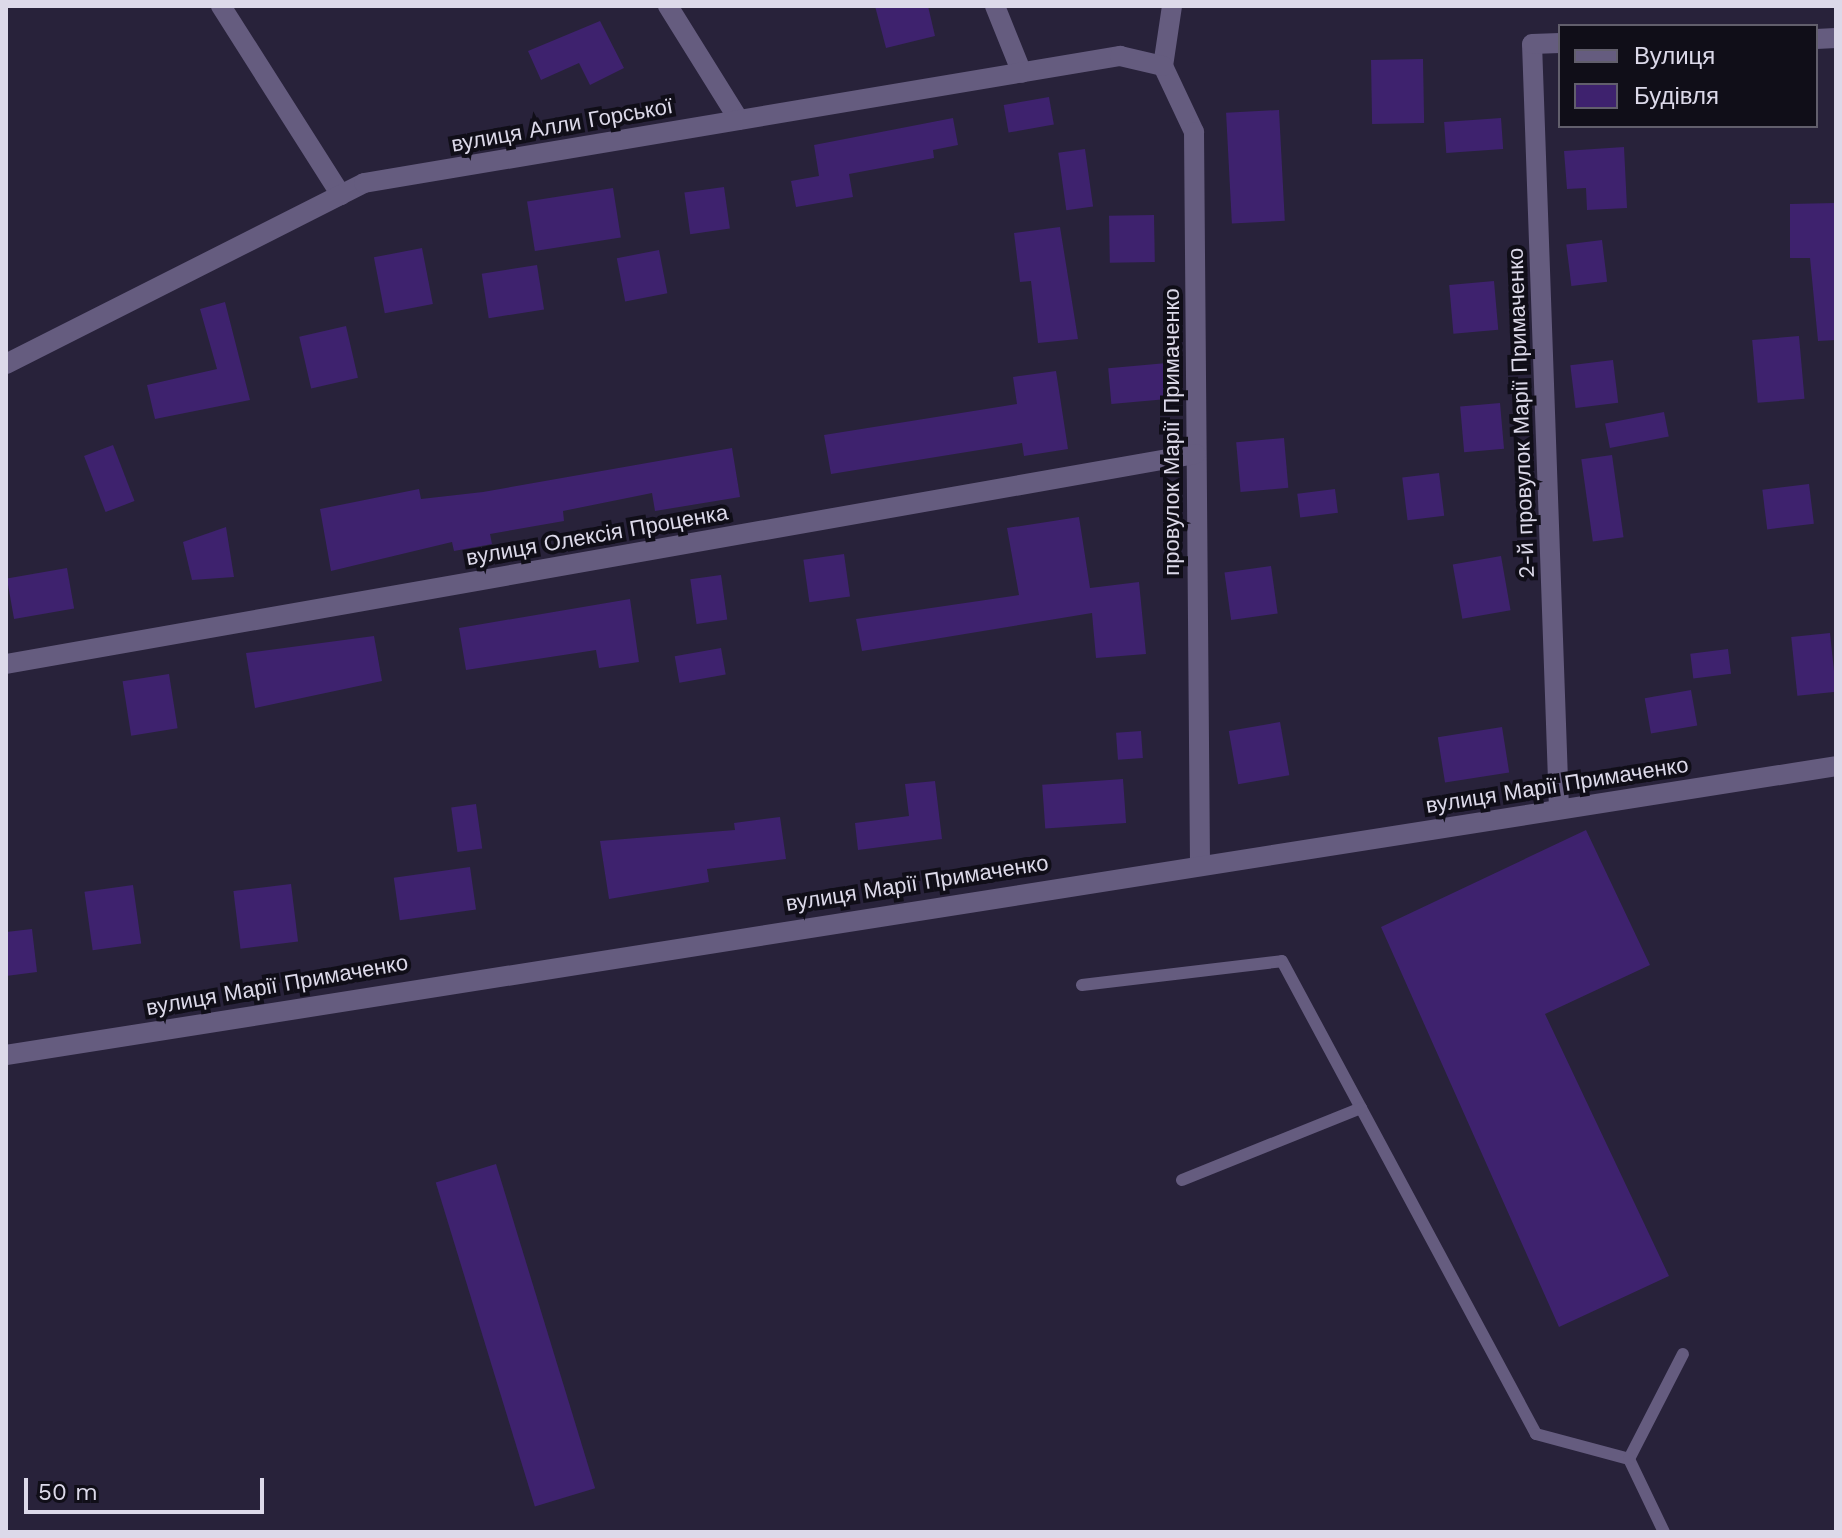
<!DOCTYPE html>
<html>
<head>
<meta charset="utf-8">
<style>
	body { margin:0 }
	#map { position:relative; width:1842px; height:1538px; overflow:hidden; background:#28223a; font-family:"Work Sans",sans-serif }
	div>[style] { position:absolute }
	.building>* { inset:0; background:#3e226e; transform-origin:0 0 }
	.lane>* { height:12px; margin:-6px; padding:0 6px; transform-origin:6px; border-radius:6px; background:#655c7f }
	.street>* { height:20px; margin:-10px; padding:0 10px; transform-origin:10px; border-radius:10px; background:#655c7f }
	span { translate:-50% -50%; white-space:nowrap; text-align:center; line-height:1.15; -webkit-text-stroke:8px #100e18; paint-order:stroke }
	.street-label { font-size:22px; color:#dcd9e9 }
	.frame { position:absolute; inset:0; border:8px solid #dcd9e9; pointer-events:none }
	.legend { position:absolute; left:1558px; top:24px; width:260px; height:104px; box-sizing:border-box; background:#100e18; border:2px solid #625f6c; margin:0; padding:10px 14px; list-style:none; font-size:24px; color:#dcd9e9 }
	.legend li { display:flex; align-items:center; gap:16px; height:40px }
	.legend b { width:40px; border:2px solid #625f6c }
	.scale { position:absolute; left:24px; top:1478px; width:240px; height:36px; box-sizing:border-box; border:4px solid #dcd9e9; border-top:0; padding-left:10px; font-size:24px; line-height:28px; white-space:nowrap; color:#dcd9e9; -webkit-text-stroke:6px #100e18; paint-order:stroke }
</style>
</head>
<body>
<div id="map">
	<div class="building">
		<div style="clip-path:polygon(875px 6px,928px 6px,935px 36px,886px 48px)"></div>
		<div style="clip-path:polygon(600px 21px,624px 68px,590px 85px,579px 63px,541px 80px,528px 51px)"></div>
		<div style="left:1423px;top:59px;width:64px;height:52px;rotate:89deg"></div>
		<div style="left:1049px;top:97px;width:28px;height:46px;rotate:80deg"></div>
		<div style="left:1279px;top:110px;width:111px;height:53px;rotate:87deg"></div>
		<div style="clip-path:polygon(953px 118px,958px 145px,933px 150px,934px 158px,849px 174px,853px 197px,796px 207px,791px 181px,819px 176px,814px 145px)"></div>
		<div style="left:1501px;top:118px;width:31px;height:57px;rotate:86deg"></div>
		<div style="clip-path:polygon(1624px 147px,1627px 208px,1587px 210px,1586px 188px,1567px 189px,1564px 151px)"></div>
		<div style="left:1085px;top:149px;width:58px;height:27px;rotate:82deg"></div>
		<div style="left:724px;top:187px;width:42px;height:40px;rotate:82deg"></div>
		<div style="left:613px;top:188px;width:50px;height:87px;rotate:81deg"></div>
		<div style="clip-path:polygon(1836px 203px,1836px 340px,1818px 341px,1810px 258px,1790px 258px,1790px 204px)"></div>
		<div style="left:1154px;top:215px;width:47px;height:45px;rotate:89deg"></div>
		<div style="clip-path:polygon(1060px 227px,1078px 339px,1038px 343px,1031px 281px,1020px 282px,1014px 233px)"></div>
		<div style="left:1602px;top:240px;width:42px;height:36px;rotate:83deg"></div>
		<div style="left:422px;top:248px;width:57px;height:49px;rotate:79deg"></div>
		<div style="left:659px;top:250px;width:44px;height:43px;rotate:79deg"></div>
		<div style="left:537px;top:265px;width:45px;height:56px;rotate:81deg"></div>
		<div style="left:1494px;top:281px;width:49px;height:45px;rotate:85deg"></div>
		<div style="clip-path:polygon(225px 302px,250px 400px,155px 419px,147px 385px,217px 369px,200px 309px)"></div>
		<div style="left:346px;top:326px;width:53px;height:48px;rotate:77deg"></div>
		<div style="left:1799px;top:336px;width:63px;height:47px;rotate:85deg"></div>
		<div style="left:1613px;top:360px;width:43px;height:43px;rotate:83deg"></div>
		<div style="left:1167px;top:363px;width:36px;height:59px;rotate:85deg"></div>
		<div style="clip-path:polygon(1056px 371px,1068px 449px,1024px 456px,1022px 443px,831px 474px,824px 435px,1017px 404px,1013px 377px)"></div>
		<div style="left:1500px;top:403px;width:46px;height:40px;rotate:85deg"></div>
		<div style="left:1664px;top:412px;width:25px;height:60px;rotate:79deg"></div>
		<div style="left:1284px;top:438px;width:50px;height:48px;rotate:85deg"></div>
		<div style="left:113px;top:445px;width:60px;height:31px;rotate:69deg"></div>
		<div style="clip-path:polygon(732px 448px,740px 497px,655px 511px,652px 493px,563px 511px,564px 521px,490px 534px,492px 544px,454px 551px,452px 542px,331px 571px,320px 509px,419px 489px,421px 499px,483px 492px)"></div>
		<div style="left:1612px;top:455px;width:83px;height:31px;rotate:82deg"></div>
		<div style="left:1439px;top:473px;width:43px;height:37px;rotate:83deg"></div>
		<div style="left:1809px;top:484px;width:40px;height:47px;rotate:83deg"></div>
		<div style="left:1335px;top:489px;width:24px;height:38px;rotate:83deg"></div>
		<div style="clip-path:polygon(1079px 517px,1090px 588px,1139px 582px,1146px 654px,1096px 658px,1092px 613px,862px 651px,856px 619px,1019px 595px,1007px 528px)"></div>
		<div style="clip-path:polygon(226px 527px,234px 577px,192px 580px,183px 542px)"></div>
		<div style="left:844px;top:554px;width:43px;height:41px;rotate:82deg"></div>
		<div style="left:1501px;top:556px;width:55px;height:49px;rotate:80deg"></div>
		<div style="left:1271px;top:566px;width:48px;height:47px;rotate:82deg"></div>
		<div style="left:67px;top:568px;width:41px;height:61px;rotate:80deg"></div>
		<div style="left:721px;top:575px;width:45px;height:31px;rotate:82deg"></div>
		<div style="clip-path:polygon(630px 599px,639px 662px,599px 668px,596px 650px,466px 670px,459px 628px)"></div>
		<div style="left:1830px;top:633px;width:59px;height:39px;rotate:84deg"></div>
		<div style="clip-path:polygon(374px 636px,382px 681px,255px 708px,246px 653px)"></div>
		<div style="left:721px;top:648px;width:27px;height:47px;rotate:80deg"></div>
		<div style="left:1728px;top:649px;width:25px;height:38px;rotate:83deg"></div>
		<div style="left:169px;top:674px;width:55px;height:47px;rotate:81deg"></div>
		<div style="left:1691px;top:690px;width:36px;height:47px;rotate:80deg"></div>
		<div style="left:1280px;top:722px;width:54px;height:52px;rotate:80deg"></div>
		<div style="left:1502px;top:727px;width:46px;height:65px;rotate:81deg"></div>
		<div style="left:1141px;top:731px;width:27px;height:25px;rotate:86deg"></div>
		<div style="left:1123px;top:779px;width:44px;height:81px;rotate:86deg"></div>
		<div style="clip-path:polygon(935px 781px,942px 839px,858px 850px,855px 823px,909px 816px,905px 784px)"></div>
		<div style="left:476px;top:804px;width:45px;height:25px;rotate:82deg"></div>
		<div style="clip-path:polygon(780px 817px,786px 859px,707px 869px,709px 882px,609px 899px,600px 841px,735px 830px,734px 823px)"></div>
		<div style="clip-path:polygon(1586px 830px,1650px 965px,1545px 1014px,1669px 1276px,1559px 1327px,1381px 927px)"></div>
		<div style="left:470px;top:867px;width:43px;height:77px;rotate:82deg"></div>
		<div style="left:291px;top:884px;width:58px;height:58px;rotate:83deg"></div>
		<div style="left:133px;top:885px;width:59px;height:49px;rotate:82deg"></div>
		<div style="clip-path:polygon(32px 929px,37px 972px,6px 976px,6px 932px)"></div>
		<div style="left:496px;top:1164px;width:339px;height:63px;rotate:73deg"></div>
	</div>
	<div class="lane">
		<div style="left:1082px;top:985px;width:201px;rotate:-6.8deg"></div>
		<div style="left:1282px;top:961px;width:537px;rotate:61.76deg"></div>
		<div style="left:1536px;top:1434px;width:96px;rotate:15deg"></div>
		<div style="left:1629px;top:1459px;width:81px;rotate:64.4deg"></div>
		<div style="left:1182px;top:1180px;width:193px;rotate:-21.9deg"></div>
		<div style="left:1629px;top:1459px;width:118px;rotate:-62.8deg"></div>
	</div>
	<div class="street">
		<div style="left:221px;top:6px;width:224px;rotate:57.6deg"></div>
		<div style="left:668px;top:6px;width:134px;rotate:58.1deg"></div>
		<div style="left:995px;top:6px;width:72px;rotate:68.1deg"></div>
		<div style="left:1172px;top:6px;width:61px;rotate:98.5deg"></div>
		<div style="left:1163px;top:66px;width:73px;rotate:64.8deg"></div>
		<div style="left:1194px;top:132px;width:732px;rotate:89.53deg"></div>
		<div style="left:1816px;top:39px;width:20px;rotate:-3deg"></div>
		<div style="left:6px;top:364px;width:401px;rotate:-26.8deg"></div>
		<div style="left:364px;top:183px;width:767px;rotate:-9.54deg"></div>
		<div style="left:1120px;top:56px;width:44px;rotate:13.1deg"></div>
		<div style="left:6px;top:664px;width:1208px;rotate:-10.01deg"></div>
		<div style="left:1559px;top:809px;width:765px;rotate:-92.02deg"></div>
		<div style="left:1532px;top:44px;width:28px;rotate:-2deg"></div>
		<div style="left:6px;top:1055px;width:1853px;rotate:-8.97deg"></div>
	</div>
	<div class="street-label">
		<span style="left:562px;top:125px;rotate:-10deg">вулиця Алли Горської</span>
		<span style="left:1521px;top:413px;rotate:-92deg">2-й провулок Марії Примаченко</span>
		<span style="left:1172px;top:432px;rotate:-90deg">провулок Марії Примаченко</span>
		<span style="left:597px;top:535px;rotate:-10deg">вулиця Олексія Проценка</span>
		<span style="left:1557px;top:785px;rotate:-9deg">вулиця Марії Примаченко</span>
		<span style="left:917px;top:883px;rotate:-9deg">вулиця Марії Примаченко</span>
		<span style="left:277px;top:985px;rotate:-10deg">вулиця Марії Примаченко</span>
	</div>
	<div class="frame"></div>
	<ul class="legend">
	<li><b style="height:10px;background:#655c7f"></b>Вулиця</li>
	<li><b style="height:22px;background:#3e226e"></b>Будівля</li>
	</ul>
	<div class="scale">50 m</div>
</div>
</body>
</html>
